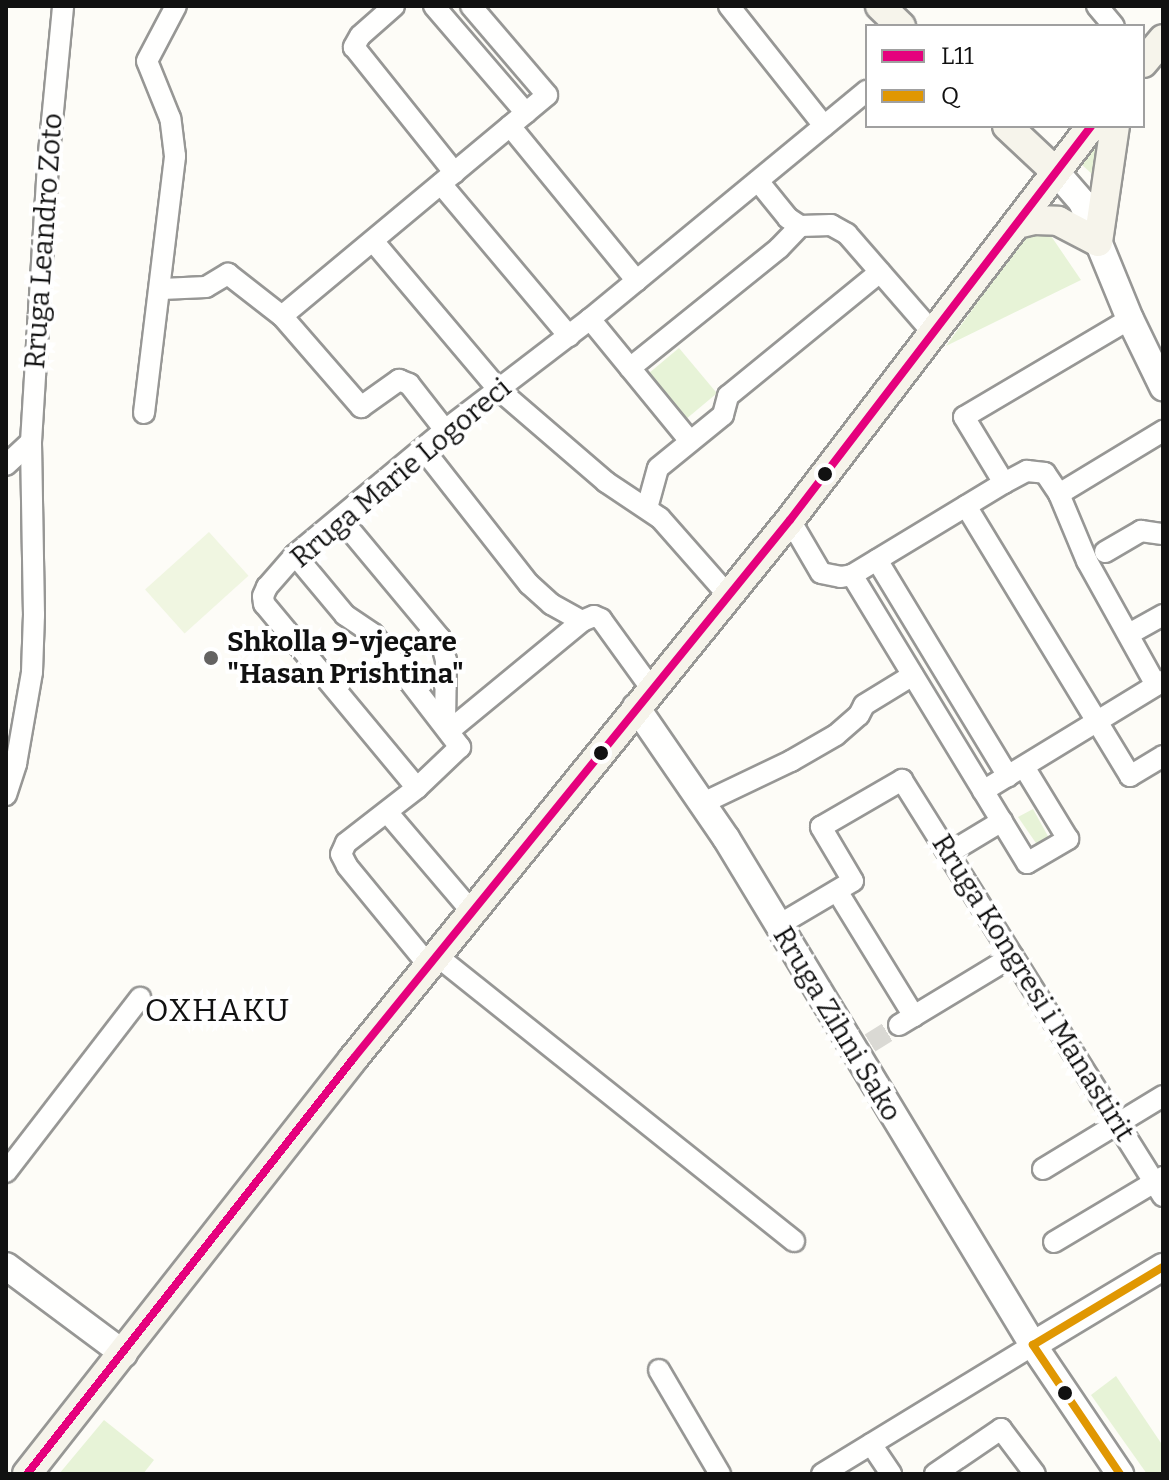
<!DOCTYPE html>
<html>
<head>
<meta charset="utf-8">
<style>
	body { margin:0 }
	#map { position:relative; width:1169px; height:1480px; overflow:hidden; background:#fdfcf7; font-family:Bitter,serif }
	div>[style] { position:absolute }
	.green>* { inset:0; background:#e7f3d7; transform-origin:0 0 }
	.pitch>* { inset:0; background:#f0f6e1; transform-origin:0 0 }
	.minor-tunnel>* { height:20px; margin-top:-10px; transform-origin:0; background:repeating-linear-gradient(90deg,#dad9d4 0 20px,transparent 0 30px) }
	.roads { filter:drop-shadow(2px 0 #979795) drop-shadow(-2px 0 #979795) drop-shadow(0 2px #979795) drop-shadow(0 -2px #979795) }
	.minor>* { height:20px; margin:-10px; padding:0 10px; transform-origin:10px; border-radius:10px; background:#fffffe }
	.tertiary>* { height:26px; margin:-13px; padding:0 13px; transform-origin:13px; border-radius:13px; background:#fffffe }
	.secondary>* { height:28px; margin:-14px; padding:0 14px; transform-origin:14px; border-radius:14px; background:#f6f4eb }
	.bus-1>* { height:8px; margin:-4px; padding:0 4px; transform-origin:4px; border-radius:4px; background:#e5007d }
	.bus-2>* { height:8px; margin:-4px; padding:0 4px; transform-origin:4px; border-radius:4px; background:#e09702 }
	.dots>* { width:22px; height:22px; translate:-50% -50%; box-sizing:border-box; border:4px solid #fff; border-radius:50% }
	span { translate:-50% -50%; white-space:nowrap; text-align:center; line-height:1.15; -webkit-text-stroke:8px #fff; paint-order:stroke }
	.street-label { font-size:28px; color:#111 }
	.poi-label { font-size:28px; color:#111; font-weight:700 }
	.left { translate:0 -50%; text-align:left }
	.quarter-label { font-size:32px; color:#111; letter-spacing:2px }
	.frame { position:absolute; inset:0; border:8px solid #111; pointer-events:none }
	.legend { position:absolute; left:865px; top:24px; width:280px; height:104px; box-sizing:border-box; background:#fff; border:2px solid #a0a0a0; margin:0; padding:10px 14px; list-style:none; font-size:24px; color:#111 }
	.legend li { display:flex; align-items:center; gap:16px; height:40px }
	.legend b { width:40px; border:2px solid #a0a0a0 }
</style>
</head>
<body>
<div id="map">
	<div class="green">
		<div style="clip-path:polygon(1107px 131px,1102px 183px,1081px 164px)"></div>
		<div style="clip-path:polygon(1049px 233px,1081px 280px,946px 346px,1026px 235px)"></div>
		<div style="left:679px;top:348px;width:59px;height:41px;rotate:50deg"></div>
		<div style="clip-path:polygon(1033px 809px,1049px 838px,1038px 846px,1018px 817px)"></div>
		<div style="clip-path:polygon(1116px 1376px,1163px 1446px,1163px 1474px,1147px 1474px,1091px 1395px)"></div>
		<div style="clip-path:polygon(104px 1420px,154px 1460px,143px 1474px,59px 1474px)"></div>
	</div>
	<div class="pitch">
		<div style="left:209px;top:532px;width:59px;height:86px;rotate:48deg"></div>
	</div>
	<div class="minor-tunnel">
		<div style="left:870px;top:1043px;width:34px;rotate:-32deg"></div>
	</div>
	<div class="roads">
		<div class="minor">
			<div style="left:394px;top:6px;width:45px;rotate:138.6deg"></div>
			<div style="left:360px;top:36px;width:13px;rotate:119deg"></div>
			<div style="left:354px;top:47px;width:161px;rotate:51.3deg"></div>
			<div style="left:434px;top:6px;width:141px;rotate:49.3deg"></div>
			<div style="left:729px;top:6px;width:153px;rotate:51.6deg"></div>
			<div style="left:1097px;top:6px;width:26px;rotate:50deg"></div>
			<div style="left:510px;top:126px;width:200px;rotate:50.7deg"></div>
			<div style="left:758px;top:181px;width:48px;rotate:51deg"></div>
			<div style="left:788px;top:218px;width:14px;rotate:34deg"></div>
			<div style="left:800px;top:226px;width:31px;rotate:-2deg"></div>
			<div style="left:831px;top:225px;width:18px;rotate:29deg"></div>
			<div style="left:847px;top:234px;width:131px;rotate:49deg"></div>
			<div style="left:441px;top:184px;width:199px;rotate:49.9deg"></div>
			<div style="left:373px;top:241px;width:194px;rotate:49.8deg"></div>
			<div style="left:498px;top:389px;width:143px;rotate:40.7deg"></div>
			<div style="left:606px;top:482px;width:65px;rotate:33.7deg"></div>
			<div style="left:660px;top:518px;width:101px;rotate:48.6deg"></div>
			<div style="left:162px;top:289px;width:44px;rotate:-2.6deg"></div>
			<div style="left:206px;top:287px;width:26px;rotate:-31deg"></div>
			<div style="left:228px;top:274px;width:68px;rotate:37.9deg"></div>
			<div style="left:282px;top:316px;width:121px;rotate:49deg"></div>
			<div style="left:361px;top:407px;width:47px;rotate:-35.4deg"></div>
			<div style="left:399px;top:380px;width:11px;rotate:22deg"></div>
			<div style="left:409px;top:384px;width:58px;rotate:52deg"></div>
			<div style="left:282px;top:316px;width:345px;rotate:-39.8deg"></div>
			<div style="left:547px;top:95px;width:117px;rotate:-130.5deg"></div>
			<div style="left:590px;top:319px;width:158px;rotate:50.7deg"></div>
			<div style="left:630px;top:368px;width:191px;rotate:-38.8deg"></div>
			<div style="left:779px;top:248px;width:30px;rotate:-46deg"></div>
			<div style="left:144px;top:413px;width:259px;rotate:-83.1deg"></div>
			<div style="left:175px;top:156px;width:38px;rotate:-97deg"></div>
			<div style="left:170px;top:118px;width:61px;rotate:-112deg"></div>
			<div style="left:147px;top:61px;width:62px;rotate:-62.2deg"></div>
			<div style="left:423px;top:449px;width:172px;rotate:51.9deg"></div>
			<div style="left:529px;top:584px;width:30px;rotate:42deg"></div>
			<div style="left:551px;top:604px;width:35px;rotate:29deg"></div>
			<div style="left:6px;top:465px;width:34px;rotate:-43deg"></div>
			<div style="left:31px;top:442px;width:280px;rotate:-86.5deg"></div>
			<div style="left:48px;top:163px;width:158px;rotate:-84.5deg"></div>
			<div style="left:1004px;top:483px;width:77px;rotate:-121.2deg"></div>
			<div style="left:964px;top:417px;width:193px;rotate:-30.6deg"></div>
			<div style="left:1059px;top:494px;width:122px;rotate:-31.2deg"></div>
			<div style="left:966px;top:506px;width:316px;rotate:58.7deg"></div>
			<div style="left:1130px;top:776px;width:39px;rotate:-31deg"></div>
			<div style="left:647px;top:508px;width:41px;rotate:-74.6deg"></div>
			<div style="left:658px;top:468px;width:84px;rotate:-39.2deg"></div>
			<div style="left:723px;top:415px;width:20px;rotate:-75deg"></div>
			<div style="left:728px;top:396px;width:196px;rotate:-39.2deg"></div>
			<div style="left:340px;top:518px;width:156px;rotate:50.2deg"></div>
			<div style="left:440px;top:638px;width:23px;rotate:75deg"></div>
			<div style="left:446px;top:660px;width:64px;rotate:90.9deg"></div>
			<div style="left:790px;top:520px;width:61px;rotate:59.7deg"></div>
			<div style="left:821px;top:573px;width:20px;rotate:11deg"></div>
			<div style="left:841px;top:577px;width:11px;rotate:-10deg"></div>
			<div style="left:852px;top:575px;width:178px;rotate:-31.2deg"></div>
			<div style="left:1004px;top:483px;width:26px;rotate:-28deg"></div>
			<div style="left:1027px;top:471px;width:18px;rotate:6deg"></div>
			<div style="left:1045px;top:473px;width:25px;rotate:56deg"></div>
			<div style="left:1059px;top:494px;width:73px;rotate:67.3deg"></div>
			<div style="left:1087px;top:561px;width:142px;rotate:60.9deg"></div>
			<div style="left:1105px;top:552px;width:42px;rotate:-30.3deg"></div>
			<div style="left:1141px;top:531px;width:22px;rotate:8deg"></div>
			<div style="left:295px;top:555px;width:78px;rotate:50.2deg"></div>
			<div style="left:345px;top:615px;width:34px;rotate:34deg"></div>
			<div style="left:373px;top:634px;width:143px;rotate:52.4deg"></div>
			<div style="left:460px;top:747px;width:59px;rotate:136.4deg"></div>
			<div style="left:417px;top:788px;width:90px;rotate:142.2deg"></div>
			<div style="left:346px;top:843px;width:12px;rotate:114deg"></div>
			<div style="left:341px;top:854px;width:13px;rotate:63deg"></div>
			<div style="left:347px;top:866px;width:129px;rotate:50.6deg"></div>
			<div style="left:877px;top:560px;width:253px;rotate:58.8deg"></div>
			<div style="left:852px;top:575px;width:337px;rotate:58.7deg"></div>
			<div style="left:1027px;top:863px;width:48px;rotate:-30.3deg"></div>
			<div style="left:1068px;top:839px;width:84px;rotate:-121.4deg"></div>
			<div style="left:1129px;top:634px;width:39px;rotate:-29deg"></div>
			<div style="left:450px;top:730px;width:171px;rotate:-39.5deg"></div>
			<div style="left:582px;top:621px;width:13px;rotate:-23deg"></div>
			<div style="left:594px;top:616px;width:8px;rotate:23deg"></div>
			<div style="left:601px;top:619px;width:85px;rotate:54.1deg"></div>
			<div style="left:417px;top:788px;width:239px;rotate:-129.7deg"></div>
			<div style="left:264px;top:604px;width:8px;rotate:-97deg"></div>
			<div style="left:263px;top:596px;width:10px;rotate:-66deg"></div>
			<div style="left:267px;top:587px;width:43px;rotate:-48.8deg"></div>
			<div style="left:295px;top:555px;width:195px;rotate:-39.8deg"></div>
			<div style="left:445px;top:430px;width:183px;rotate:-37.4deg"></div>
			<div style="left:590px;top:319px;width:359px;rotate:-39.5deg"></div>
			<div style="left:983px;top:791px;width:211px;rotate:-31.4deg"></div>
			<div style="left:6px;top:795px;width:33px;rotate:-72deg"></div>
			<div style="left:16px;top:764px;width:93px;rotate:-80.1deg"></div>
			<div style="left:32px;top:672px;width:57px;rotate:-88deg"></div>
			<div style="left:34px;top:615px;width:173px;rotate:-91deg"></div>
			<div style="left:703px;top:803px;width:98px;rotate:-25.5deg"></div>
			<div style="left:791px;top:761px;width:52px;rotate:-30deg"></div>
			<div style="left:836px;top:735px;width:30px;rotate:-41deg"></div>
			<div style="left:859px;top:715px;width:11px;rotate:-63deg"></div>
			<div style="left:864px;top:705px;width:57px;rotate:-31.5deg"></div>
			<div style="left:387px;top:812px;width:131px;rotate:49.6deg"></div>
			<div style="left:949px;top:853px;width:62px;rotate:-31.1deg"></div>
			<div style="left:837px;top:891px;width:147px;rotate:58.4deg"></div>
			<div style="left:777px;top:926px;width:88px;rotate:-30.6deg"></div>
			<div style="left:853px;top:881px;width:63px;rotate:-120.7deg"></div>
			<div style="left:821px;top:827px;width:94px;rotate:-30.1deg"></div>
			<div style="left:902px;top:780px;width:491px;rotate:57.9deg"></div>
			<div style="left:437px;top:956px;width:457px;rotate:38.6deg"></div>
			<div style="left:899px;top:1025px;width:133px;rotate:-31.2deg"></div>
			<div style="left:1043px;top:1169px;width:140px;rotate:-31.3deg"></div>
			<div style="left:6px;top:1172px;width:220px;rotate:-52.4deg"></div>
			<div style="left:1054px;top:1242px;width:127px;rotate:-30.8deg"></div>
			<div style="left:659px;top:1370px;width:121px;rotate:59.6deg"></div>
			<div style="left:871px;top:1444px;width:36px;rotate:56deg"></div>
			<div style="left:822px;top:1474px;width:247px;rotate:-31.4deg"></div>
			<div style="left:935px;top:1474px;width:80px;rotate:-34.3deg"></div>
			<div style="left:1001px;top:1429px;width:56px;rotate:52.9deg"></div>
		</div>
		<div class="tertiary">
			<div style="left:1056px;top:172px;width:40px;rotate:49deg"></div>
			<div style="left:1082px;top:202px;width:126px;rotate:67.7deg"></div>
			<div style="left:1130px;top:319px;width:76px;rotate:64.1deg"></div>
			<div style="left:636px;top:707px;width:159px;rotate:55.5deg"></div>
			<div style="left:726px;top:838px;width:593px;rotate:58.8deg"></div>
			<div style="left:1033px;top:1345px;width:156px;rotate:56deg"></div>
			<div style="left:6px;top:1266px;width:147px;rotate:36.7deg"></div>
			<div style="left:1033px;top:1345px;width:152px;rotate:-31deg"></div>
		</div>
		<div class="secondary">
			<div style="left:880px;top:6px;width:29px;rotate:44deg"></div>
			<div style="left:1143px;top:63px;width:31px;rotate:-50deg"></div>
			<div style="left:1007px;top:126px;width:67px;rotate:43.2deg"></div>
			<div style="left:1017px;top:224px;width:17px;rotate:-13deg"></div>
			<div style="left:1034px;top:220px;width:24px;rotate:2deg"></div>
			<div style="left:1058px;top:221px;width:45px;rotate:27.7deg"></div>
			<div style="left:1098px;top:242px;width:117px;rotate:-81.7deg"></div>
			<div style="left:27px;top:1474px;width:528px;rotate:-51.85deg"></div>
			<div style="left:353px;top:1059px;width:694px;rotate:-50.97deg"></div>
			<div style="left:790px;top:520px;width:496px;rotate:-52.6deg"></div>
		</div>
	</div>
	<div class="bus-1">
		<div style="left:27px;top:1474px;width:528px;rotate:-51.85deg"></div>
		<div style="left:353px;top:1059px;width:694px;rotate:-50.97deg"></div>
		<div style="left:790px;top:520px;width:496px;rotate:-52.6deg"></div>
	</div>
	<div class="bus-2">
		<div style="left:1120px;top:1474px;width:156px;rotate:-124deg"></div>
		<div style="left:1033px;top:1345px;width:152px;rotate:-31deg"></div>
	</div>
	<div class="dots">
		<div style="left:825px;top:474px;background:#111"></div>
		<div style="left:211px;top:658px;background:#646362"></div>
		<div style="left:601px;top:753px;background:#111"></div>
		<div style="left:1065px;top:1393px;background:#111"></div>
	</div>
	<div class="street-label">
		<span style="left:44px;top:241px;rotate:-86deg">Rruga Leandro Zoto</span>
		<span style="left:401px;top:473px;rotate:-40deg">Rruga Marie Logoreci</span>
		<span style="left:1033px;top:988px;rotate:58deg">Rruga Kongresi i Manastirit</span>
		<span style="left:837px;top:1024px;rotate:59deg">Rruga Zihni Sako</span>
	</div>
	<div class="poi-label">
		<span class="left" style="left:227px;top:658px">Shkolla 9-vjeçare<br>"Hasan Prishtina"</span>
	</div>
	<div class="quarter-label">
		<span style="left:218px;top:1010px">OXHAKU</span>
	</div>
	<div class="frame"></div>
	<ul class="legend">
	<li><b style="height:10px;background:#e5007d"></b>L11</li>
	<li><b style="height:10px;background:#e09702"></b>Q</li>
	</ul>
</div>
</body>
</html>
